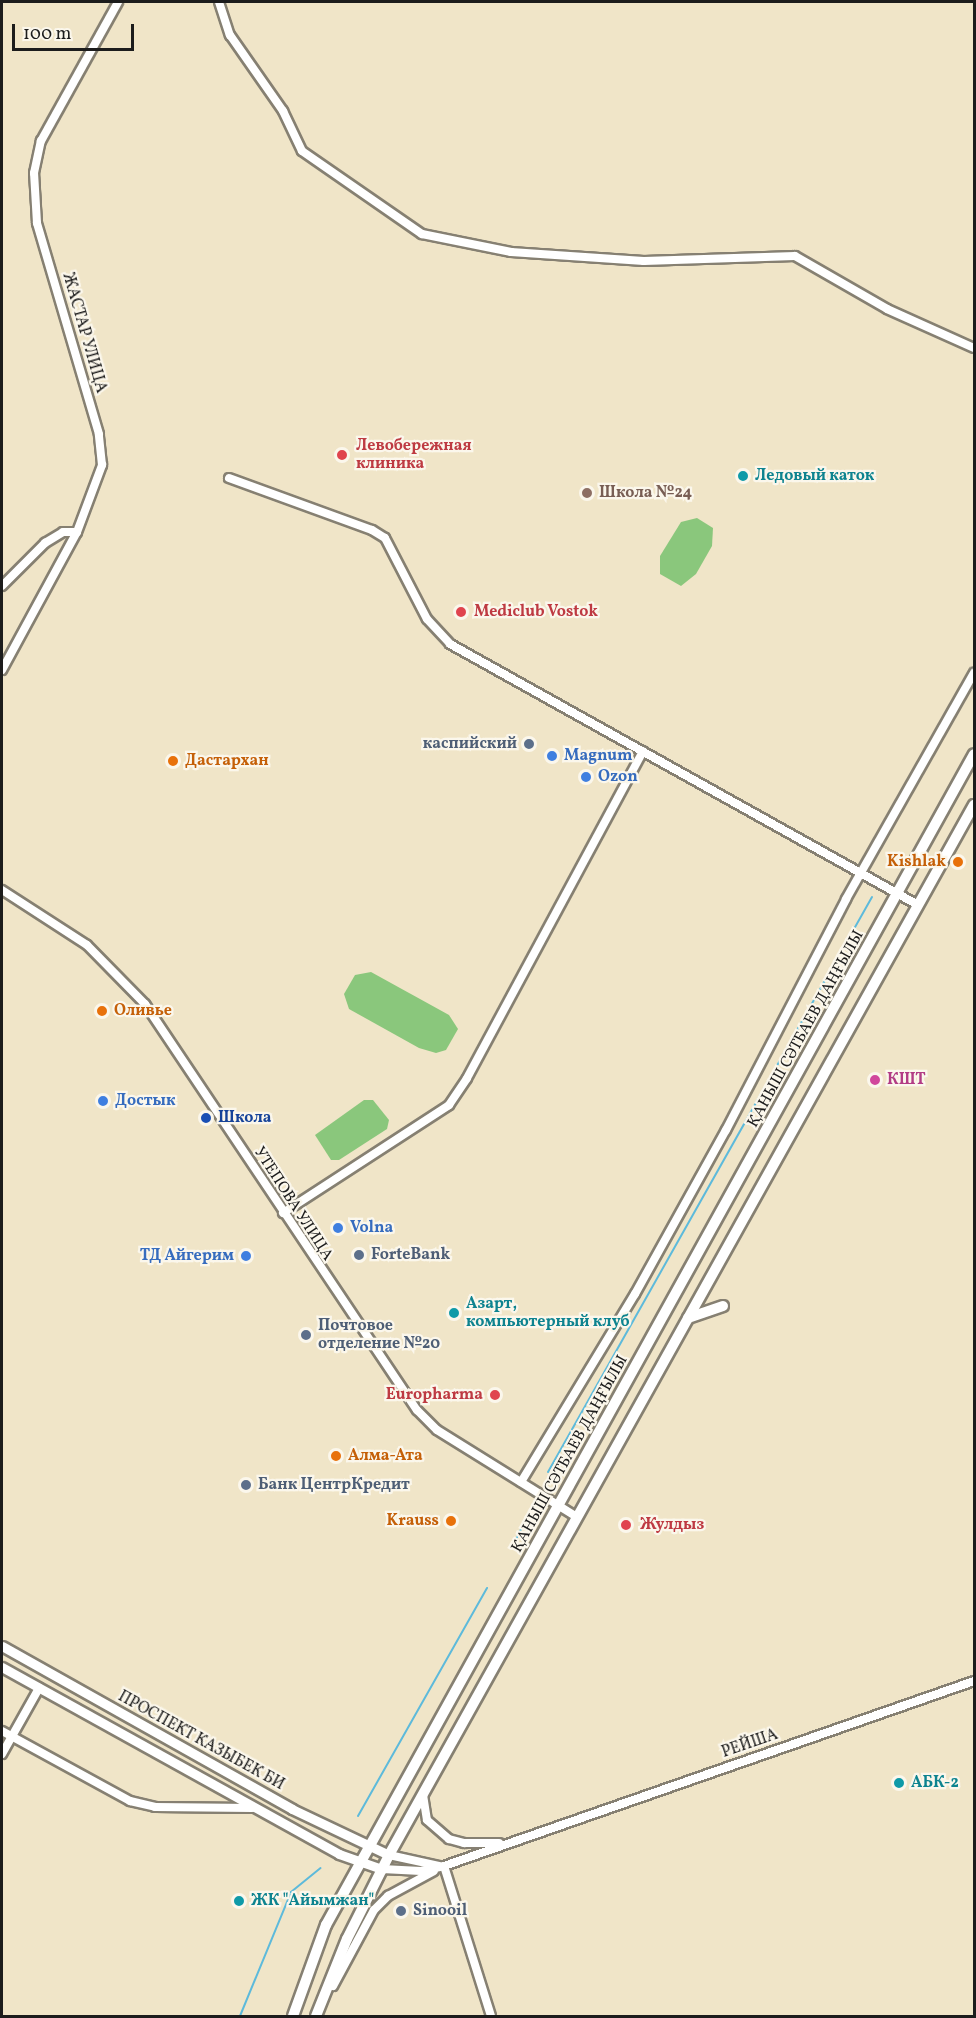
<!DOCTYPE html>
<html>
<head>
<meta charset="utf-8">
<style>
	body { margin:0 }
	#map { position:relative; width:976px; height:2018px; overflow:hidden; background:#f0e5c8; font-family:Vollkorn,serif }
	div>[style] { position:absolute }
	.green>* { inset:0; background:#8ac77c }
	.stream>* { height:2px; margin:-1px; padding:0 1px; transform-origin:1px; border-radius:1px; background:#5dbadb }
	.roads { filter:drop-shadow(2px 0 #868072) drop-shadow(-2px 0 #868072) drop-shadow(0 2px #868072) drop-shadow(0 -2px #868072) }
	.minor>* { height:8px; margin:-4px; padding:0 4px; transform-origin:4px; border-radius:4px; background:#fff }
	.tertiary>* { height:9px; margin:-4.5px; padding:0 4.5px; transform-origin:4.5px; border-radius:4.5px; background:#fff }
	.secondary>* { height:10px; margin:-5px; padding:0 5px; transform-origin:5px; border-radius:5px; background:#fff }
	.dots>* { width:16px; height:16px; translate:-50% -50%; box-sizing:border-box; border:3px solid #fbf7ec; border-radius:50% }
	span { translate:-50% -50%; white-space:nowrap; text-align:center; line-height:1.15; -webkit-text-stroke:4.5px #fbf7ec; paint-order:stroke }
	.street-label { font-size:16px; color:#1c1c1c }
	.health-label { font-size:16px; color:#be3a42; font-weight:700 }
	.left { translate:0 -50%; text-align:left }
	.right { translate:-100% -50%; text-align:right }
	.culture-label { font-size:16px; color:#0d838f; font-weight:700 }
	.education-label { font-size:16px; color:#785e54; font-weight:700 }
	.service-label { font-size:16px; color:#4e5e75; font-weight:700 }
	.shop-label { font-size:16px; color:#366cbe; font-weight:700 }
	.food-label { font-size:16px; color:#c56008; font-weight:700 }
	.hotel-label { font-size:16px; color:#b23c85; font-weight:700 }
	.transit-label { font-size:16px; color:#164399; font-weight:700 }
	.frame { position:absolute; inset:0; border:3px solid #1c1c1c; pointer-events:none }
	.scale { position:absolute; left:12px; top:24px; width:122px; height:27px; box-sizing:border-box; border:3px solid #1c1c1c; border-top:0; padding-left:8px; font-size:18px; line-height:21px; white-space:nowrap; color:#1c1c1c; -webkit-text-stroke:4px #fbf7ec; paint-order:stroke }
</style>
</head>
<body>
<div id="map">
	<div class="green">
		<div style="clip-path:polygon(697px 518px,713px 528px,712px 546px,696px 574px,681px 586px,660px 574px,660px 556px,681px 522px)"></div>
		<div style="clip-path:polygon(371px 972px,449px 1015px,458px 1029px,446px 1050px,436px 1053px,419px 1048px,349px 1009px,344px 994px,355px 975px)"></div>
		<div style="clip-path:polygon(364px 1100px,373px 1100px,389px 1120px,387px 1129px,339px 1160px,331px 1160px,315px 1135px)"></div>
	</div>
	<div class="stream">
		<div style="left:548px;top:1472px;width:660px;rotate:-60.6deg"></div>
		<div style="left:513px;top:1545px;width:29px;rotate:-63deg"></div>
		<div style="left:358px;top:1816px;width:262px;rotate:-60.5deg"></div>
		<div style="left:240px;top:2016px;width:134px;rotate:-67.6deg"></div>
		<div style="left:291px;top:1892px;width:38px;rotate:-39deg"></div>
	</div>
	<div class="roads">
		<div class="minor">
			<div style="left:219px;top:2px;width:35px;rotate:72deg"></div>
			<div style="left:230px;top:35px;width:93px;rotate:55.1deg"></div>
			<div style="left:283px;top:111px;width:44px;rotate:64.6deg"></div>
			<div style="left:302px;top:151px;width:146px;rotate:34.7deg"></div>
			<div style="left:422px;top:234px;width:91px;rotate:11.4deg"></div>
			<div style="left:511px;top:252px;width:133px;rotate:3.9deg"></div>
			<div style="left:644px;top:261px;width:151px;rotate:-1.9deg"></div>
			<div style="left:795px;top:256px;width:106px;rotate:29.9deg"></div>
			<div style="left:887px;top:309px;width:95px;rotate:24.1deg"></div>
			<div style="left:229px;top:478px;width:152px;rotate:20deg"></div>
			<div style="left:372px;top:530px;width:15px;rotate:32deg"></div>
			<div style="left:385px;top:538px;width:91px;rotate:62.6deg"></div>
			<div style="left:427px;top:619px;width:34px;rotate:47deg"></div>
			<div style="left:450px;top:644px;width:536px;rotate:29.15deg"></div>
			<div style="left:2px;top:586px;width:61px;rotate:-45deg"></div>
			<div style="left:45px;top:543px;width:21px;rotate:-31deg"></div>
			<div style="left:63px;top:532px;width:14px"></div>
			<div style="left:2px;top:670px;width:157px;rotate:-61.5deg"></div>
			<div style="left:77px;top:532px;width:72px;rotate:-69.5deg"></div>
			<div style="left:102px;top:465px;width:31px;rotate:-96deg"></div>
			<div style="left:99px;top:434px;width:220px;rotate:-106.4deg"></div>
			<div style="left:37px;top:223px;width:50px;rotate:-93.4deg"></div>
			<div style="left:34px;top:173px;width:33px;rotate:-78deg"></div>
			<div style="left:41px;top:141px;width:159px;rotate:-61deg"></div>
			<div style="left:2px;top:890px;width:101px;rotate:32.9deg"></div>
			<div style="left:87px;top:945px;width:83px;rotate:45.5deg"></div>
			<div style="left:145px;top:1004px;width:489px;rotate:56.2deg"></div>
			<div style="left:417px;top:1410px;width:28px;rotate:45deg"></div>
			<div style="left:437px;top:1430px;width:165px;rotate:31.9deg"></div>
			<div style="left:283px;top:1213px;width:198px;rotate:-33deg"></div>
			<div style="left:449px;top:1105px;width:32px;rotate:-56deg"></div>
			<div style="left:467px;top:1078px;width:371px;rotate:-61.7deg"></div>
			<div style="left:521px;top:1482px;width:220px;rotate:-58.8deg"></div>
			<div style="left:635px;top:1294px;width:188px;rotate:-61deg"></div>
			<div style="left:726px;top:1130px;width:260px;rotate:-62.5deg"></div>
			<div style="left:846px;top:899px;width:260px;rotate:-60.5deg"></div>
			<div style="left:2px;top:1731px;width:146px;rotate:28.7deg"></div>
			<div style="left:130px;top:1801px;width:26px;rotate:13deg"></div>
			<div style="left:155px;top:1807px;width:97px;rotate:0.6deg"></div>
			<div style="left:2px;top:1754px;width:76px;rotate:-60.7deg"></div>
			<div style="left:423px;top:1795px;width:25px;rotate:81deg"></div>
			<div style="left:427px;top:1820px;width:29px;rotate:41deg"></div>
			<div style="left:449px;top:1839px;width:16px;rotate:15deg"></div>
			<div style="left:464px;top:1843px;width:35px"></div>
			<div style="left:389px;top:1855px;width:51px;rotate:12.4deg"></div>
			<div style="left:444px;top:1866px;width:157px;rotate:72.6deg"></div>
			<div style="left:382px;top:1869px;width:39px;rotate:3deg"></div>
			<div style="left:421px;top:1871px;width:24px;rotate:-12deg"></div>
			<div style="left:444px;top:1866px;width:561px;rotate:-19.24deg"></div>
			<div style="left:333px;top:1986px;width:86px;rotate:-61.7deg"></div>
			<div style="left:374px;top:1910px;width:20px;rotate:-45deg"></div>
			<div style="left:388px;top:1896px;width:52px;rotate:-28.5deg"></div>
		</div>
		<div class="tertiary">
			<div style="left:2px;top:1646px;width:333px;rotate:29.3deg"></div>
			<div style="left:292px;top:1809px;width:107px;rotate:25.4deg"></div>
			<div style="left:2px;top:1667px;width:385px;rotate:29deg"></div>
			<div style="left:339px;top:1854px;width:46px;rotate:19.2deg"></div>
		</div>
		<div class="secondary">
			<div style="left:688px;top:1318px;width:37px;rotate:-19deg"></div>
			<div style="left:293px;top:2016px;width:97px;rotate:-70.1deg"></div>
			<div style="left:326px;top:1925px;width:1338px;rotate:-61.04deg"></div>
			<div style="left:316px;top:2016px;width:83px;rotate:-68.1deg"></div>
			<div style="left:347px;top:1939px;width:94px;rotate:-63.4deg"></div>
			<div style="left:389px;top:1855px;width:1202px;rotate:-60.88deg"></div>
		</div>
	</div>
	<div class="dots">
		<div style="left:342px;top:455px;background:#e0444e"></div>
		<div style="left:743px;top:476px;background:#0f9aa8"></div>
		<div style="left:587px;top:493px;background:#8d6e63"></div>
		<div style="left:461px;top:612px;background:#e0444e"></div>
		<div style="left:529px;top:744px;background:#5c6f8a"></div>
		<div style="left:552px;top:756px;background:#3f7fe0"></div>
		<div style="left:173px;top:761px;background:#e8710a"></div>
		<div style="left:586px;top:777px;background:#3f7fe0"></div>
		<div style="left:958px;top:862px;background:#e8710a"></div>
		<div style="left:102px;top:1011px;background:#e8710a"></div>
		<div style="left:875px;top:1080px;background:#d1479c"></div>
		<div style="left:103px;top:1101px;background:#3f7fe0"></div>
		<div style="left:206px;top:1118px;background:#1a4fb4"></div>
		<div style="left:338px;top:1228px;background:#3f7fe0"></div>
		<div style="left:359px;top:1255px;background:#5c6f8a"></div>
		<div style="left:246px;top:1256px;background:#3f7fe0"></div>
		<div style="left:454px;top:1313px;background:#0f9aa8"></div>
		<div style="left:306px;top:1335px;background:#5c6f8a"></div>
		<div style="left:495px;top:1395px;background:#e0444e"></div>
		<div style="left:336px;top:1456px;background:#e8710a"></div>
		<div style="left:246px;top:1485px;background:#5c6f8a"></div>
		<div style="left:451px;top:1521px;background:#e8710a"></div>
		<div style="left:626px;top:1525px;background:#e0444e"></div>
		<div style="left:899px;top:1783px;background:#0f9aa8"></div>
		<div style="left:239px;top:1901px;background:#0f9aa8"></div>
		<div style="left:401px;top:1911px;background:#5c6f8a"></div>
	</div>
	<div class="street-label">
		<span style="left:84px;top:333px;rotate:74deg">ЖАСТАР УЛИЦА</span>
		<span style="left:806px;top:1029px;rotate:-61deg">ҚАНЫШ СӘТБАЕВ ДАҢҒЫЛЫ</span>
		<span style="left:293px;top:1204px;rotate:57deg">УТЕПОВА УЛИЦА</span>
		<span style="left:570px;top:1454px;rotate:-61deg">ҚАНЫШ СӘТБАЕВ ДАҢҒЫЛЫ</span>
		<span style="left:201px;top:1741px;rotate:29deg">ПРОСПЕКТ КАЗЫБЕК БИ</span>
		<span style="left:750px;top:1744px;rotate:-19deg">РЕЙША</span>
	</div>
	<div class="health-label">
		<span class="left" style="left:356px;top:455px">Левобережная<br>клиника</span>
		<span class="left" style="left:474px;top:612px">Mediclub Vostok</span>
		<span class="right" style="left:483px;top:1395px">Europharma</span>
		<span class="left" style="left:640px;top:1525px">Жулдыз</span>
	</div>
	<div class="culture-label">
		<span class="left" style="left:755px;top:476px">Ледовый каток</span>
		<span class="left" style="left:466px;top:1313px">Азарт,<br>компьютерный клуб</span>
		<span class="left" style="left:911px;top:1783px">АБК-2</span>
		<span class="left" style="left:251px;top:1901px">ЖК "Айымжан"</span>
	</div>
	<div class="education-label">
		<span class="left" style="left:599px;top:493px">Школа №24</span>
	</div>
	<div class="service-label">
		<span class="right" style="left:517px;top:744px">каспийский</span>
		<span class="left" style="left:371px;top:1255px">ForteBank</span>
		<span class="left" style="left:318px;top:1335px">Почтовое<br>отделение №20</span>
		<span class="left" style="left:258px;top:1485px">Банк ЦентрКредит</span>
		<span class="left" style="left:413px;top:1911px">Sinooil</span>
	</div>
	<div class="shop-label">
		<span class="left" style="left:564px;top:756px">Magnum</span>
		<span class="left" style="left:598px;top:777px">Ozon</span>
		<span class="left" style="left:115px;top:1101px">Достык</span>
		<span class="left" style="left:350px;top:1228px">Volna</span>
		<span class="right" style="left:234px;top:1256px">ТД Айгерим</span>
	</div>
	<div class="food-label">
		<span class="left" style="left:185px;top:761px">Дастархан</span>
		<span class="right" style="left:946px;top:862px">Kishlak</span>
		<span class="left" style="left:114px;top:1011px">Оливье</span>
		<span class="left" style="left:348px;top:1456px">Алма-Ата</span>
		<span class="right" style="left:439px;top:1521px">Krauss</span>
	</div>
	<div class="hotel-label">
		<span class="left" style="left:887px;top:1080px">КШТ</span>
	</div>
	<div class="transit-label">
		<span class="left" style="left:218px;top:1118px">Школа</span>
	</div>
	<div class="frame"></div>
	<div class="scale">100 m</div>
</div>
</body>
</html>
